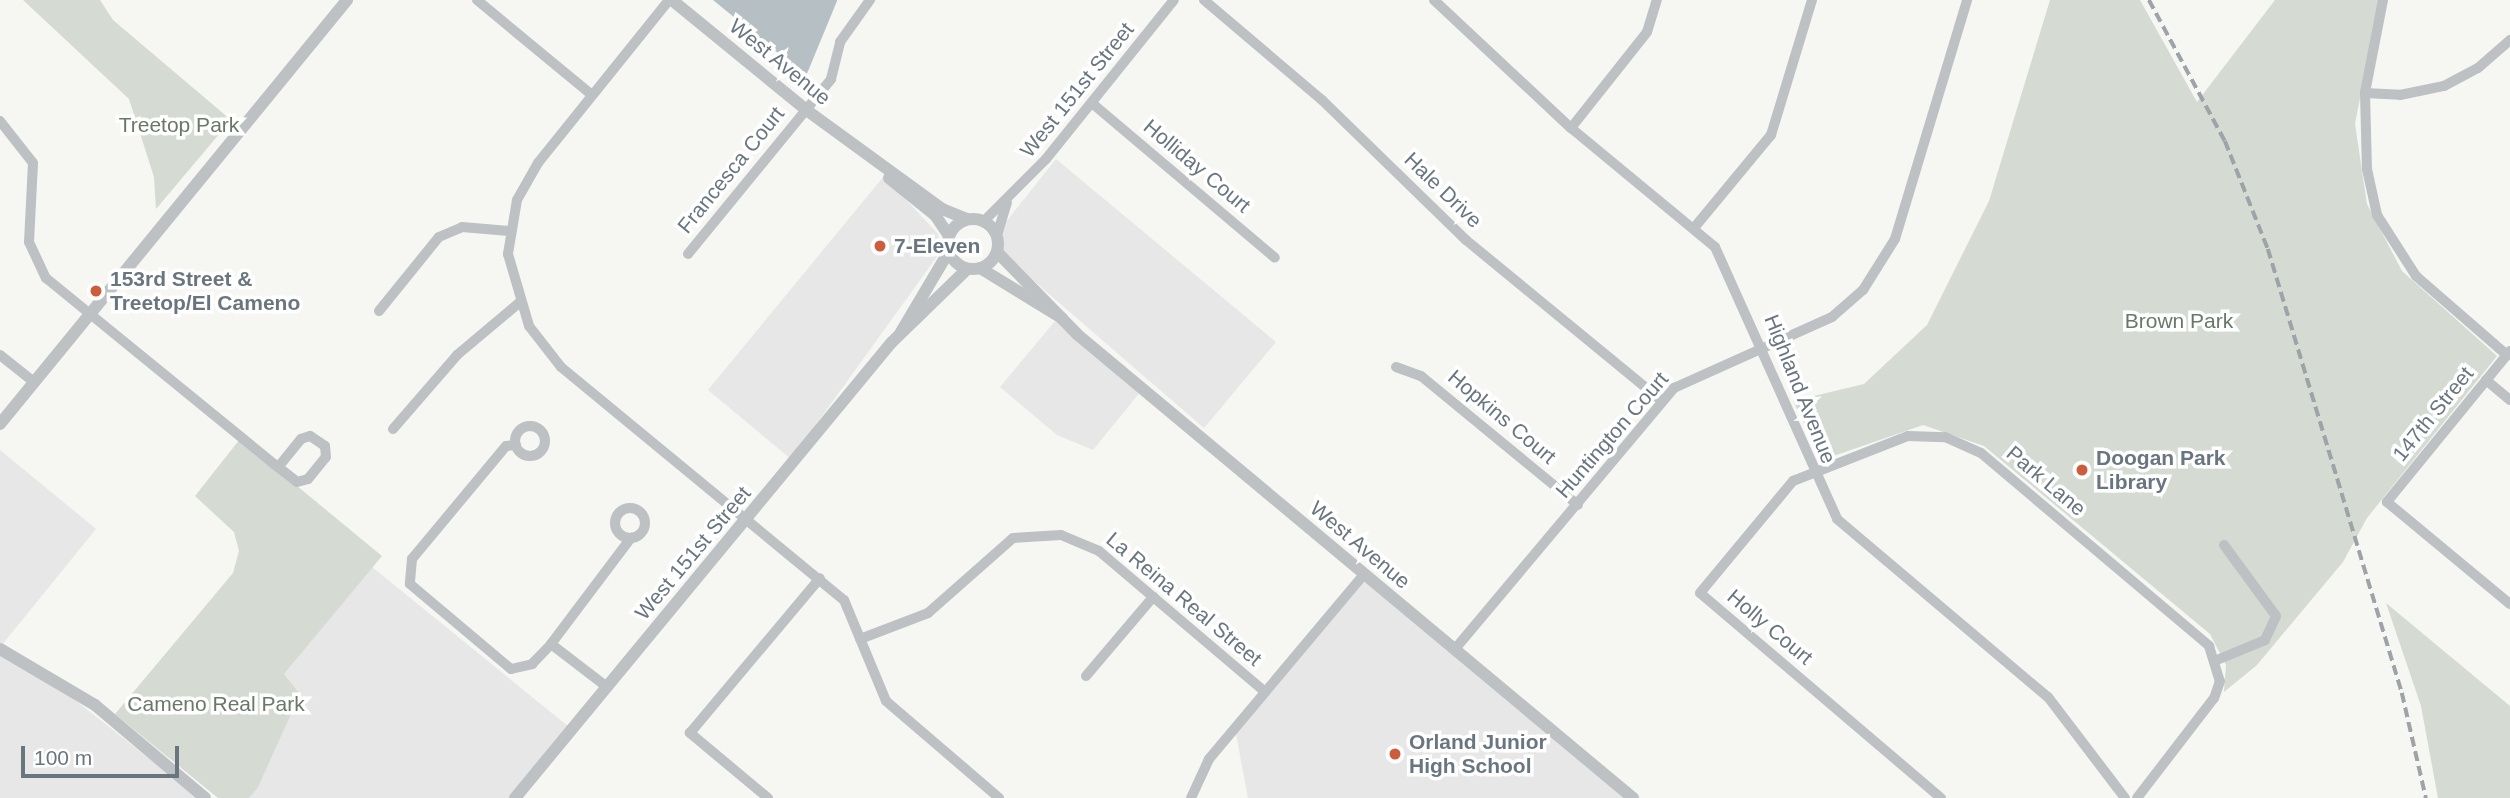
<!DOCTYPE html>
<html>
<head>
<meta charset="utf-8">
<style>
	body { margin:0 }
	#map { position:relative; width:2510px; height:798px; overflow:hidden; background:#f6f6f3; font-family:Helvetica,sans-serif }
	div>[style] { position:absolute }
	.built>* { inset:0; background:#e6e7e6 }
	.green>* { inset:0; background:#d5dad3 }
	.water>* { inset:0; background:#b6c0c4 }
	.minor>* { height:10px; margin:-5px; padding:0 5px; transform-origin:5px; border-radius:5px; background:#bdc1c4 }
	.minor>.ring { margin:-5px; padding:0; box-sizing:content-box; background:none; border:10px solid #bdc1c4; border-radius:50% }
	.tertiary>* { height:12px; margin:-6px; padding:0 6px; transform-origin:6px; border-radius:6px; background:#bdc1c4 }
	.tertiary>.ring { margin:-6px; padding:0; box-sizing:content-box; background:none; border:12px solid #bdc1c4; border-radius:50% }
	.rail>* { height:3.5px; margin-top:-1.75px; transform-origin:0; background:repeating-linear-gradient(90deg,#9ea3a8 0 10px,transparent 0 15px) }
	.dots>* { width:19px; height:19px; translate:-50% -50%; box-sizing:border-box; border:4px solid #fff; border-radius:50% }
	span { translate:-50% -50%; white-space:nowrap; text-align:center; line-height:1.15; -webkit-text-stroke:7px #fff; paint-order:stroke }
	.street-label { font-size:21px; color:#697680 }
	.park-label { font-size:21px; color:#6a7867 }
	.poi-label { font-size:21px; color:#697680; font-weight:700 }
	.left { translate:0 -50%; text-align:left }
	.scale { position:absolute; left:21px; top:746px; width:158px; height:32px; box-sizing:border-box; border:4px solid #697680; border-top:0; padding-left:9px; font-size:21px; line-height:24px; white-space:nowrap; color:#697680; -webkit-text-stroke:5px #fff; paint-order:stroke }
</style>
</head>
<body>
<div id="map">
	<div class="built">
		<div style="clip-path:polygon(1056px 159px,1276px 342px,1204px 428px,997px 249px,998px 232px)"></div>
		<div style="clip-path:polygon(884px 176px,938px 234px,941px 251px,791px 459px,708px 390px)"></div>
		<div style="clip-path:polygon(1056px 320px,1141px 391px,1093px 450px,1057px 435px,1000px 387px)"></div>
		<div style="clip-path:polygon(0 450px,96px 529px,1px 646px,0 646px)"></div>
		<div style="clip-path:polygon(372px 567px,569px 727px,511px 798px,249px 798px,300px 694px,284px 674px)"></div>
		<div style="clip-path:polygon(1359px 574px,1624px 798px,1248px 798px,1234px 723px)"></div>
		<div style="clip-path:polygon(0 651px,32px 666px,199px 798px,0 798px)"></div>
	</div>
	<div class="green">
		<div style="clip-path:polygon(23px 0,100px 0,113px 20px,231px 120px,156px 209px,154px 177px,129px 99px)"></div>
		<div style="clip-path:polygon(2050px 0,2140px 0,2197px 102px,2275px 0,2379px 0,2355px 124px,2367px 204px,2402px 271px,2497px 356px,2367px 518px,2343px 562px,2257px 665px,2224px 692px,2226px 665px,2210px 634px,1984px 446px,1923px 425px,1822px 460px,1793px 401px,1864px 384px,1927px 325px,1989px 201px)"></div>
		<div style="clip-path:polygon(240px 439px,382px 556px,284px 674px,300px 694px,258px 787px,249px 798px,218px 798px,115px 714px,233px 573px,239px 551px,234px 532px,195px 496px)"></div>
		<div style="clip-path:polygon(2386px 603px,2510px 706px,2510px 798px,2438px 798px,2421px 706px)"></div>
	</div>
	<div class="water">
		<div style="clip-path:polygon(713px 0,837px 0,837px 1px,806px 76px)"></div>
	</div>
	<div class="minor">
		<div style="left:477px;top:0;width:149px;rotate:39.6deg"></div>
		<div style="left:669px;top:0;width:209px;rotate:128.8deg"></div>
		<div style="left:538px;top:163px;width:43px;rotate:119.6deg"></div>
		<div style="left:517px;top:200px;width:55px;rotate:99.5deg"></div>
		<div style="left:508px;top:254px;width:75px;rotate:73.7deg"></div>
		<div style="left:529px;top:326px;width:52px;rotate:52deg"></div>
		<div style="left:561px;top:367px;width:367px;rotate:39.5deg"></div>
		<div style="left:844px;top:600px;width:109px;rotate:67.4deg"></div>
		<div style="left:886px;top:701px;width:149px;rotate:40.6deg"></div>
		<div style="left:1204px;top:0;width:155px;rotate:40.3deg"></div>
		<div style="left:1322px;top:100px;width:201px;rotate:44.2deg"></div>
		<div style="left:1466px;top:240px;width:254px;rotate:39.4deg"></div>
		<div style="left:1434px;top:0;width:187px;rotate:43.1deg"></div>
		<div style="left:1571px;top:128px;width:187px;rotate:39.6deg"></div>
		<div style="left:1715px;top:247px;width:298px;rotate:65.8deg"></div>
		<div style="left:1837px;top:519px;width:276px;rotate:40.2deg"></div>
		<div style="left:2048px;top:697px;width:127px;rotate:52.7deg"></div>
		<div style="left:2383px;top:0;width:95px;rotate:101deg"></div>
		<div style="left:2365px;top:93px;width:76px;rotate:88.5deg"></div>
		<div style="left:2367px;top:169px;width:47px;rotate:77.7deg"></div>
		<div style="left:2377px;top:215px;width:72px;rotate:57.4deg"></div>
		<div style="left:2416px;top:276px;width:121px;rotate:41deg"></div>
		<div style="left:2365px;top:93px;width:35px;rotate:3deg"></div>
		<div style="left:2400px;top:95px;width:45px;rotate:-11.6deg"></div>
		<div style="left:2444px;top:86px;width:38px;rotate:-28deg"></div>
		<div style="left:2478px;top:68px;width:43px;rotate:-41.2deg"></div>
		<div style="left:1093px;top:104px;width:238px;rotate:40.2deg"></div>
		<div style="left:0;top:121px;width:53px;rotate:51.8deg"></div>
		<div style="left:33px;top:163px;width:79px;rotate:92.9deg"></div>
		<div style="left:29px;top:242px;width:40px;rotate:65deg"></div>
		<div style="left:46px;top:278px;width:294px;rotate:39.2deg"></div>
		<div style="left:274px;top:464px;width:5px;rotate:37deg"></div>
		<div style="left:278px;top:467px;width:24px;rotate:38deg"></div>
		<div style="left:297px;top:482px;width:11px;rotate:-15deg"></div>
		<div style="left:308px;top:479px;width:28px;rotate:-51deg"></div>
		<div style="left:326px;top:457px;width:11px;rotate:-95deg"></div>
		<div style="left:325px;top:446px;width:18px;rotate:-146deg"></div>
		<div style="left:310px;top:436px;width:9px;rotate:162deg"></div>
		<div style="left:301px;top:439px;width:36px;rotate:129deg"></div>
		<div style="left:1571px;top:128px;width:122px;rotate:-51.6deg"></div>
		<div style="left:1647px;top:32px;width:34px;rotate:-73deg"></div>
		<div style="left:984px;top:221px;width:88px;rotate:-45deg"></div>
		<div style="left:1046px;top:159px;width:204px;rotate:-51.2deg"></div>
		<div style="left:1694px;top:228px;width:121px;rotate:-50.4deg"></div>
		<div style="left:1771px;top:135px;width:141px;rotate:-73.1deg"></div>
		<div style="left:997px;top:235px;width:34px;rotate:-73deg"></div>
		<div style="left:688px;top:254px;width:226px;rotate:-50.7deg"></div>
		<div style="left:831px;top:79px;width:38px;rotate:-76deg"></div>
		<div style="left:840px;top:42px;width:52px;rotate:-54.5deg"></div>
		<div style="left:379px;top:311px;width:95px;rotate:-51deg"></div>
		<div style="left:439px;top:237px;width:25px;rotate:-23deg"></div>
		<div style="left:462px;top:227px;width:47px;rotate:4.9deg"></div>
		<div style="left:2510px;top:351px;width:195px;rotate:129.2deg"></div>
		<div style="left:2387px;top:502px;width:160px;rotate:39.7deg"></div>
		<div style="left:0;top:355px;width:43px;rotate:38.5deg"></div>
		<div style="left:1396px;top:367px;width:27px;rotate:20deg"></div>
		<div style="left:1421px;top:376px;width:203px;rotate:39.4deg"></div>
		<div style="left:2486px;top:380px;width:31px;rotate:40deg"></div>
		<div class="ring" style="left:515px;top:426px;width:20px;height:20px"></div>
		<div style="left:393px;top:429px;width:98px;rotate:-49.1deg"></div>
		<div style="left:457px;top:355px;width:81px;rotate:-40deg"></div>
		<div style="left:516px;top:445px;width:10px;rotate:174deg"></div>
		<div style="left:506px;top:446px;width:147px;rotate:129.8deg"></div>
		<div style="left:412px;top:559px;width:25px;rotate:95deg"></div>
		<div style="left:410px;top:584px;width:132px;rotate:40.1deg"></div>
		<div style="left:511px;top:669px;width:22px;rotate:-13deg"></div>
		<div style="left:532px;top:664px;width:28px;rotate:-46deg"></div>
		<div style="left:551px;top:644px;width:71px;rotate:37.5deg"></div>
		<div class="ring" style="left:615px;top:508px;width:20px;height:20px"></div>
		<div style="left:860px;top:639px;width:73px;rotate:-20.9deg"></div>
		<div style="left:928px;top:613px;width:113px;rotate:-41.4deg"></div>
		<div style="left:1013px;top:538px;width:48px;rotate:-3.6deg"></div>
		<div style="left:1061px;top:535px;width:41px;rotate:22.8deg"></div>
		<div style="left:1099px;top:551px;width:216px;rotate:40.3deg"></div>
		<div style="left:551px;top:644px;width:133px;rotate:-53deg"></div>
		<div style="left:1455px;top:649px;width:341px;rotate:-50deg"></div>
		<div style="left:1674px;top:388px;width:173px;rotate:-24.2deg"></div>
		<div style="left:1832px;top:317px;width:41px;rotate:-41.1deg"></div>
		<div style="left:1863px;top:290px;width:60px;rotate:-57.9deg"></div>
		<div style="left:1895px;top:239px;width:250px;rotate:-73.2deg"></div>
		<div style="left:2217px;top:660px;width:52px;rotate:-22.6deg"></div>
		<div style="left:2265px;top:640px;width:26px;rotate:-65deg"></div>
		<div style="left:2276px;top:616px;width:88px;rotate:-126.2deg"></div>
		<div style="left:1086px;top:676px;width:104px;rotate:-49.7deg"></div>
		<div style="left:768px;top:798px;width:102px;rotate:-140.2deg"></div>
		<div style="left:690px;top:733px;width:202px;rotate:-50deg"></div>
		<div style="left:1191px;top:798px;width:43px;rotate:-65.2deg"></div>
		<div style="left:1209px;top:759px;width:241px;rotate:-50deg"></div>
		<div style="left:1941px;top:798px;width:316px;rotate:-139.6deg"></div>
		<div style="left:1700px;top:593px;width:146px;rotate:-50.3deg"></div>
		<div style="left:1793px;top:481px;width:123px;rotate:-21.4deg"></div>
		<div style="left:1908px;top:436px;width:37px;rotate:2deg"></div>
		<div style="left:1945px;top:437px;width:39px;rotate:24deg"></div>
		<div style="left:1981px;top:453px;width:299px;rotate:40.2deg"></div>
		<div style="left:2209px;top:646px;width:37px;rotate:73deg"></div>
		<div style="left:2220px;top:681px;width:18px;rotate:109deg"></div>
		<div style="left:2214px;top:698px;width:126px;rotate:127.6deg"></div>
	</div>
	<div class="tertiary">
		<div style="left:672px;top:0;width:172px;rotate:39.3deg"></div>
		<div style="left:805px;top:109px;width:170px;rotate:36.1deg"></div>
		<div style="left:942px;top:209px;width:27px;rotate:22deg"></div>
		<div style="left:889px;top:178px;width:59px;rotate:38.8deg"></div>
		<div style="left:935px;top:215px;width:25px;rotate:56deg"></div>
		<div class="ring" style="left:948px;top:219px;width:38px;height:38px"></div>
		<div style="left:997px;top:252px;width:116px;rotate:45.7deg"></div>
		<div style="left:1078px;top:335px;width:723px;rotate:39.84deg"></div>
		<div style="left:980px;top:268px;width:96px;rotate:31.4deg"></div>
		<div style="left:901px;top:332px;width:94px;rotate:-59.3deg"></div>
		<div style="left:0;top:424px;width:548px;rotate:-50.7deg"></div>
		<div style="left:0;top:649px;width:110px;rotate:30.5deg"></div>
		<div style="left:95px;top:705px;width:144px;rotate:40.2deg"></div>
		<div style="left:515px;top:798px;width:590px;rotate:-50.43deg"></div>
		<div style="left:891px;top:343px;width:106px;rotate:-44.2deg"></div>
	</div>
	<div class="rail">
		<div style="left:2149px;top:0;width:160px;rotate:61.7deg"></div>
		<div style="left:2225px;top:141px;width:116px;rotate:68.3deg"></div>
		<div style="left:2268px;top:249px;width:464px;rotate:73.2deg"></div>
		<div style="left:2402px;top:693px;width:108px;rotate:77.1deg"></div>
	</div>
	<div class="dots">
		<div style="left:880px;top:246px;background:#cb5d3d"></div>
		<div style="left:96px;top:291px;background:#cb5d3d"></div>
		<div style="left:2082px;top:470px;background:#cb5d3d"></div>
		<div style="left:1395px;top:754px;background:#cb5d3d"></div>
	</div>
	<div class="street-label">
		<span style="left:780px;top:62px;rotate:39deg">West Avenue</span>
		<span style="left:1077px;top:90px;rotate:-51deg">West 151st Street</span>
		<span style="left:1197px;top:166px;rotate:40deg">Holliday Court</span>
		<span style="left:731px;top:170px;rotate:-51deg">Francesca Court</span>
		<span style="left:1443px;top:190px;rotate:44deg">Hale Drive</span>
		<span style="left:1800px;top:389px;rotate:68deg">Highland Avenue</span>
		<span style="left:2433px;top:414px;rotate:-51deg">147th Street</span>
		<span style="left:1502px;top:417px;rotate:40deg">Hopkins Court</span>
		<span style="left:1612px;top:435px;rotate:-49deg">Huntington Court</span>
		<span style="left:2046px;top:481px;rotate:40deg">Park Lane</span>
		<span style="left:1360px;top:545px;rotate:40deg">West Avenue</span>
		<span style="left:693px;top:553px;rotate:-50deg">West 151st Street</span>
		<span style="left:1184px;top:599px;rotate:40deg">La Reina Real Street</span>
		<span style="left:1770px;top:627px;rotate:40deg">Holly Court</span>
	</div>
	<div class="park-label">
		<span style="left:179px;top:125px">Treetop Park</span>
		<span style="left:2179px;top:321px">Brown Park</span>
		<span style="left:216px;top:704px">Cameno Real Park</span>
	</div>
	<div class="poi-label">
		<span class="left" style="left:894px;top:246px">7-Eleven</span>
		<span class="left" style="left:110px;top:291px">153rd Street &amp;<br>Treetop/El Cameno</span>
		<span class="left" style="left:2096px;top:470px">Doogan Park<br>Library</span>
		<span class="left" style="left:1409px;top:754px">Orland Junior<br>High School</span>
	</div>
	<div class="scale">100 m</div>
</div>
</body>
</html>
